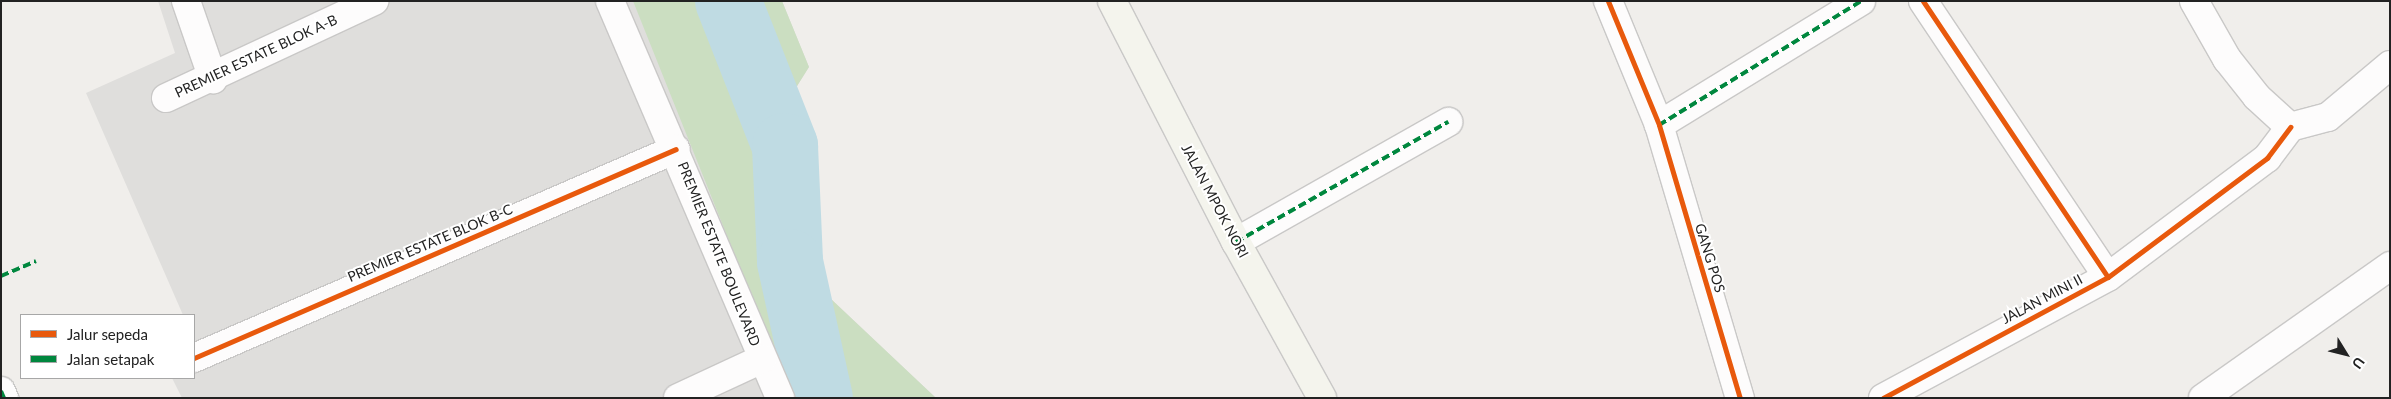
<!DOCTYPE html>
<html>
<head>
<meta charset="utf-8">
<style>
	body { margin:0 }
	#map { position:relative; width:2391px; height:399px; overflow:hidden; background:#f0eeeb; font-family:Lato,sans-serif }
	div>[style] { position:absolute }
	.residential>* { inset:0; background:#dfdedc }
	.forest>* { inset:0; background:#cbdec1 }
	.river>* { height:66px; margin:-33px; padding:0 33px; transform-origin:33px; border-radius:33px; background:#bfdbe3 }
	.roads { filter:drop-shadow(1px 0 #c9c8c7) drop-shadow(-1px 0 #c9c8c7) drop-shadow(0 1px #c9c8c7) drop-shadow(0 -1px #c9c8c7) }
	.street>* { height:28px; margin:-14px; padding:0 14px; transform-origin:14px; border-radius:14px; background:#fdfcfc }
	.secondary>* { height:28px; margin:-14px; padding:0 14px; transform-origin:14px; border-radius:14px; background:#f4f4ed }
	.quiet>* { height:4px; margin-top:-2px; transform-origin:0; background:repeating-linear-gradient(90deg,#00873e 0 8px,transparent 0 12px) }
	.cycleway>* { height:5px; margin:-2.5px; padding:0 2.5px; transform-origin:2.5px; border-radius:2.5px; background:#e8590c }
	span { translate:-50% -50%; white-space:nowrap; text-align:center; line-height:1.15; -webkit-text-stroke:4px #fff; paint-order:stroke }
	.street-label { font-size:14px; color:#222 }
	.frame { position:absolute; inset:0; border:2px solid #222; pointer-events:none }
	.legend { position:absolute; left:20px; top:314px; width:175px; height:65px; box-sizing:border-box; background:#fff; border:1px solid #a7a7a7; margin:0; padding:6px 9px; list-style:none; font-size:15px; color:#222 }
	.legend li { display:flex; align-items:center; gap:10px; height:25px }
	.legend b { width:25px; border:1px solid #a7a7a7 }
	.north { position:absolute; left:2321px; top:329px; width:50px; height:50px; -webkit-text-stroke:4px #fff; paint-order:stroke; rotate:126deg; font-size:14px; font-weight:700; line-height:20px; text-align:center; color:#222 }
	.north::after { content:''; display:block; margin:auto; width:18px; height:22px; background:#222; clip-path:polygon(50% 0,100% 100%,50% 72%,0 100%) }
</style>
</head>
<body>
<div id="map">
	<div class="residential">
		<div style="clip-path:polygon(158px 1px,782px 1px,809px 67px,782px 110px,831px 299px,936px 398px,182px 398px,172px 378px,194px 378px,194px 315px,183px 315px,86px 93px,175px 53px)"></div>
	</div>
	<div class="forest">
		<div style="clip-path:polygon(633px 1px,782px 1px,809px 67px,782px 110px,831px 299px,936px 398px,792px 398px)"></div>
	</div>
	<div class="river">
		<div style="left:728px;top:1px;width:156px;rotate:68.5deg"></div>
		<div style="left:785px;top:146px;width:116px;rotate:87.5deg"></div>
		<div style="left:790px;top:262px;width:139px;rotate:77.6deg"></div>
	</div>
	<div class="roads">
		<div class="street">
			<div style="left:186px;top:1px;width:83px;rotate:70.9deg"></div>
			<div style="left:610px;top:1px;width:432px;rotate:66.8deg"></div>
			<div style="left:1608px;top:1px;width:134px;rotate:67.6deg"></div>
			<div style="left:1659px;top:125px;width:285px;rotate:73.5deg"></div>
			<div style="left:1923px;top:1px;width:332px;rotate:56.2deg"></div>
			<div style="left:2194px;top:1px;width:67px;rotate:60.4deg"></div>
			<div style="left:2227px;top:59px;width:48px;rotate:51.7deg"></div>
			<div style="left:2257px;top:97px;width:45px;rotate:42.3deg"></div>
			<div style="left:166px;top:98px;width:230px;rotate:-25deg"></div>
			<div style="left:1659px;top:125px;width:237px;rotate:-31.5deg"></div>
			<div style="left:2290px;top:127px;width:39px;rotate:-15deg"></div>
			<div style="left:2328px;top:117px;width:81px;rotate:-40deg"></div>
			<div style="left:1236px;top:242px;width:244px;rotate:-29.5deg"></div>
			<div style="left:194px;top:358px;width:525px;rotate:-23.44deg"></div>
			<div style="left:1px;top:391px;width:8px;rotate:67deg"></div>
			<div style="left:678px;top:398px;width:93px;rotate:-24.9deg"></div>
			<div style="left:1883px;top:398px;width:255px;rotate:-28.3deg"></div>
			<div style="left:2108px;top:277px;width:199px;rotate:-36.8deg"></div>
			<div style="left:2267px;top:158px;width:39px;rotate:-53deg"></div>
			<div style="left:2203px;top:398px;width:229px;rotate:-35.2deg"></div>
		</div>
		<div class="secondary">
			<div style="left:1112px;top:1px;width:271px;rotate:62.8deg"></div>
			<div style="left:1236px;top:242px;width:178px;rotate:61.1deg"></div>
		</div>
	</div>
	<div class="quiet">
		<div style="left:1659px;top:125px;width:237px;rotate:-31.5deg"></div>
		<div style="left:1236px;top:242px;width:244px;rotate:-29.5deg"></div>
		<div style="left:1px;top:276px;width:38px;rotate:-23deg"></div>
		<div style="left:1px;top:391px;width:8px;rotate:67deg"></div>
	</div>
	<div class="cycleway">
		<div style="left:1608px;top:1px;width:134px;rotate:67.6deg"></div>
		<div style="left:1659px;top:125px;width:285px;rotate:73.5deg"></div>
		<div style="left:1923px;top:1px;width:332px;rotate:56.2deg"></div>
		<div style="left:194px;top:358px;width:525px;rotate:-23.44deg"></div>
		<div style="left:1883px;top:398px;width:255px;rotate:-28.3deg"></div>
		<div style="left:2108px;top:277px;width:199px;rotate:-36.8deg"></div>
		<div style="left:2267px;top:158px;width:39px;rotate:-53deg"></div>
	</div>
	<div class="street-label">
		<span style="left:256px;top:56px;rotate:-25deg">PREMIER ESTATE BLOK A-B</span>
		<span style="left:1215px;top:201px;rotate:62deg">JALAN MPOK NORI</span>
		<span style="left:430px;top:243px;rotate:-23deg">PREMIER ESTATE BLOK B-C</span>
		<span style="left:719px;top:254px;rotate:68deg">PREMIER ESTATE BOULEVARD</span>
		<span style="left:1710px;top:258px;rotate:73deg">GANG POS</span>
		<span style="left:2042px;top:299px;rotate:-28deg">JALAN MINI II</span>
	</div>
	<div class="frame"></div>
	<ul class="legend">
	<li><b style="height:6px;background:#e8590c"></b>Jalur sepeda</li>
	<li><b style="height:6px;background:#00873e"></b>Jalan setapak</li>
	</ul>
	<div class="north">U</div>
</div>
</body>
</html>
